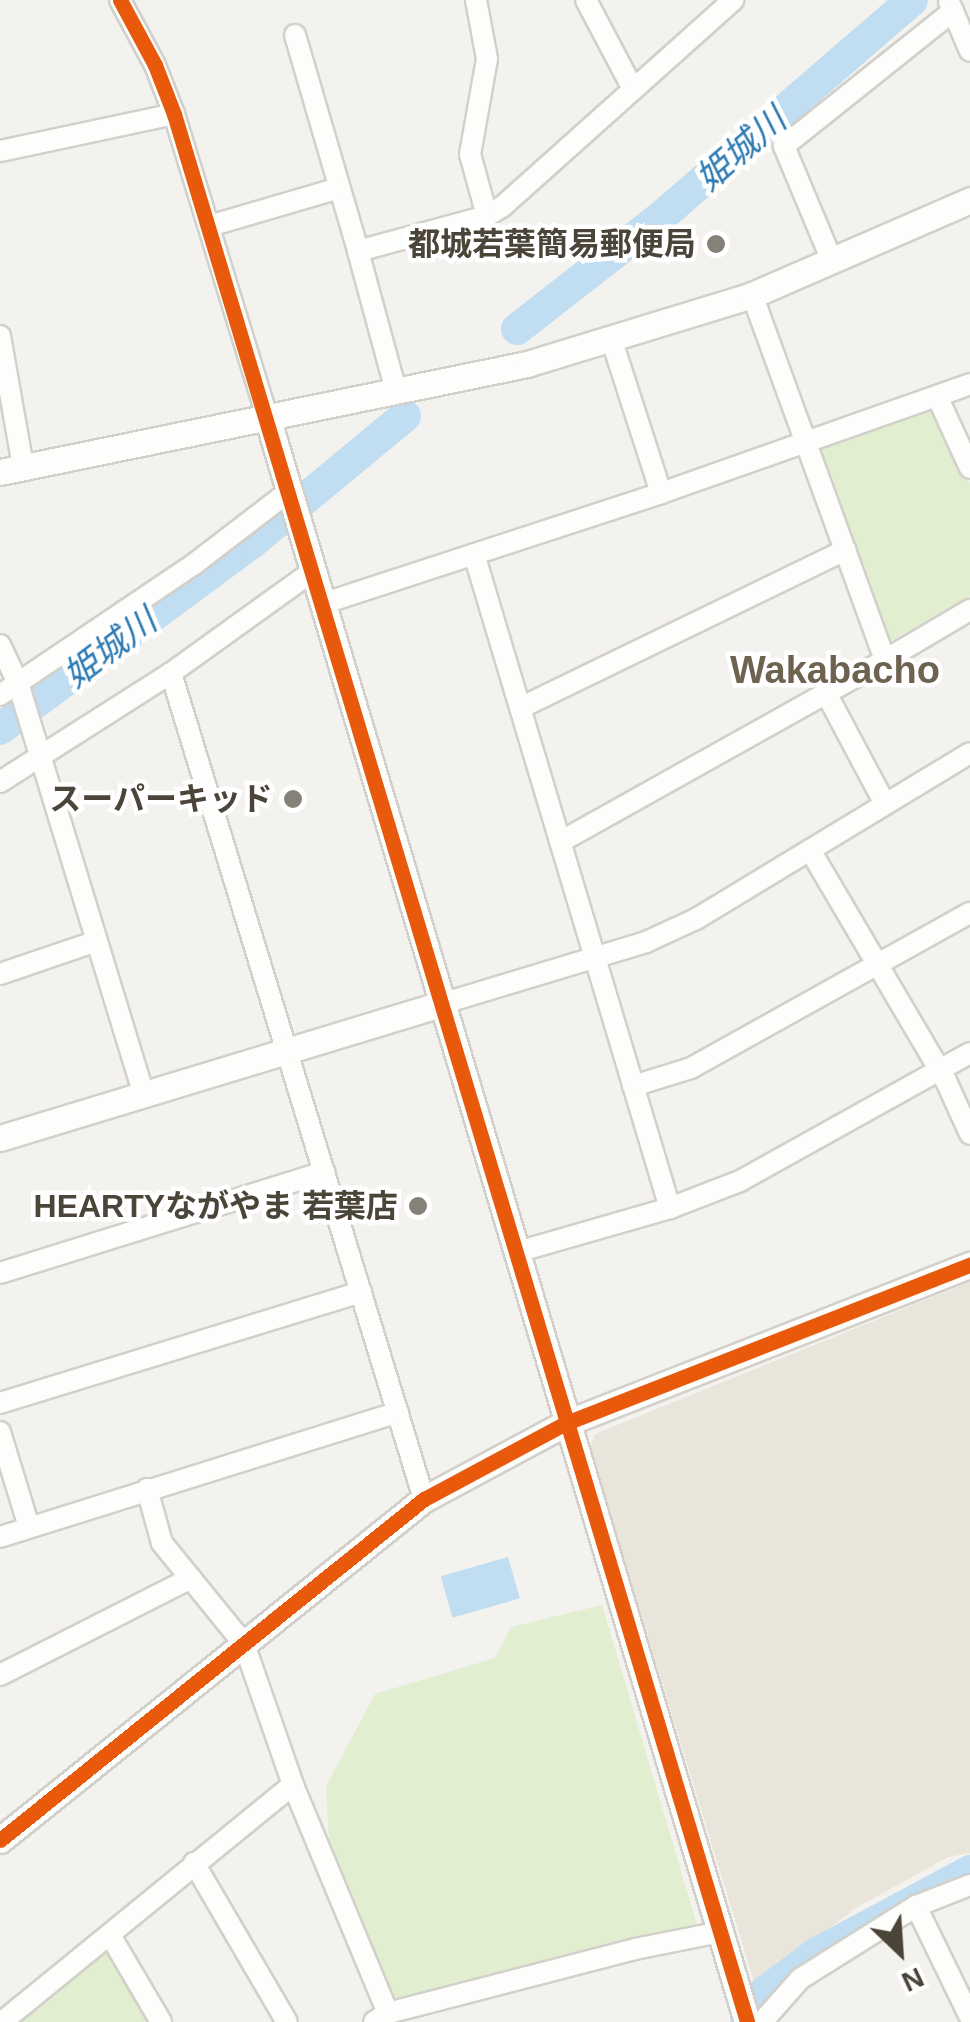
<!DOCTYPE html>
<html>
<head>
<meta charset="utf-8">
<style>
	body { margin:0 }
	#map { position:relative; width:970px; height:2022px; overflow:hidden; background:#f4f2ee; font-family:Arial,"Noto Sans JP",sans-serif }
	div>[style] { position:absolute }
	.education>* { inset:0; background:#eae5da }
	.green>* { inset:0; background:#e1eecf }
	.water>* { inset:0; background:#c0ddf1; transform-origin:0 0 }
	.river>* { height:32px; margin:-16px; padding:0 16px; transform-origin:16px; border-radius:16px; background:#c0ddf1 }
	.roads { filter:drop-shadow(2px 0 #d2d0cb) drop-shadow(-2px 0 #d2d0cb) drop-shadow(0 2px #d2d0cb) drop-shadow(0 -2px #d2d0cb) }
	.minor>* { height:20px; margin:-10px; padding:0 10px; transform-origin:10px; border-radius:10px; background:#fdfdfc }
	.tertiary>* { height:25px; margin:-12.5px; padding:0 12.5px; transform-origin:12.5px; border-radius:12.5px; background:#fdfdfc }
	.cycleway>* { height:15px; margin:-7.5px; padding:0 7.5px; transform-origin:7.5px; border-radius:7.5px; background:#e8590c }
	.dots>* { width:28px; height:28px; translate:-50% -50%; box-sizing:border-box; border:5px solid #fff; border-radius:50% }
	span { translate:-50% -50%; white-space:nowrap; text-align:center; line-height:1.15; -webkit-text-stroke:9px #fff; paint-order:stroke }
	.poi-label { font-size:32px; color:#4b4439; font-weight:700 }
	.right { translate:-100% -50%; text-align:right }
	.water-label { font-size:35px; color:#2e7ab2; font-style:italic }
	.quarter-label { font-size:38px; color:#6e6250; font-weight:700 }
	.north { position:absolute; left:850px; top:1902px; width:100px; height:100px; -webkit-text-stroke:8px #fff; paint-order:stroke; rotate:155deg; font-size:28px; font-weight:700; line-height:40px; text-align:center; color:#4b4439 }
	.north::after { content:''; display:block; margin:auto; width:35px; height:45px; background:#4b4439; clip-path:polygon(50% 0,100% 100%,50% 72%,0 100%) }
</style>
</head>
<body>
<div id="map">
	<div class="education">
		<div style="clip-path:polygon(970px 1282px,970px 1853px,948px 1857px,856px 1908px,755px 1985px,590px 1447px,595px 1434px)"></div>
	</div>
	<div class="green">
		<div style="clip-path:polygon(934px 406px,970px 484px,970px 596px,889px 642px,818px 448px)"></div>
		<div style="clip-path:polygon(602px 1605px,697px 1925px,394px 2002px,329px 1842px,326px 1786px,375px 1694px,495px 1658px,511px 1627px)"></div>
		<div style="clip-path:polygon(106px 1948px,151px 2022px,16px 2022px)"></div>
	</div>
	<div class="water">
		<div style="left:508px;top:1557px;width:43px;height:70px;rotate:74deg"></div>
	</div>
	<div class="river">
		<div style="left:517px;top:329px;width:184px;rotate:-37.9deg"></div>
		<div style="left:662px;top:216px;width:330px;rotate:-40.8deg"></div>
		<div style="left:0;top:729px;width:316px;rotate:-36.5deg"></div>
		<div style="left:254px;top:541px;width:196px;rotate:-39.6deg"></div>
		<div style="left:746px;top:2022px;width:36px;rotate:-58deg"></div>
		<div style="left:765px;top:1992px;width:65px;rotate:-36.9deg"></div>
		<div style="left:817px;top:1953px;width:174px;rotate:-28.2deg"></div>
	</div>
	<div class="roads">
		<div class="minor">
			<div style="left:120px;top:0;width:74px;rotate:61.7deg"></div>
			<div style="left:155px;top:65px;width:53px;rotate:68.8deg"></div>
			<div style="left:174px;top:114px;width:320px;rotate:72.9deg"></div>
			<div style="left:476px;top:0;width:60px;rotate:79.4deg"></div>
			<div style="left:487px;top:59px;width:97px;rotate:100.1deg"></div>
			<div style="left:470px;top:154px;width:64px;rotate:74.7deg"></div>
			<div style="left:586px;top:0;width:101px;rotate:62.2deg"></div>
			<div style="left:949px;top:2px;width:53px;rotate:66.8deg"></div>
			<div style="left:295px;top:35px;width:225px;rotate:73.7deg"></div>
			<div style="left:0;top:151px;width:178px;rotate:-12deg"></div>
			<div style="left:209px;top:226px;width:135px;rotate:-16.3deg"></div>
			<div style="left:832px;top:261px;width:125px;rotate:-112.7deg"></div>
			<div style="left:784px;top:146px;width:216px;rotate:-38.6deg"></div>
			<div style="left:0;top:336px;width:133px;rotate:80deg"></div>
			<div style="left:611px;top:338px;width:163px;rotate:72.1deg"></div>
			<div style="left:396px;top:391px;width:145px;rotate:-105.2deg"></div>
			<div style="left:358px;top:251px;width:134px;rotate:-15.2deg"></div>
			<div style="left:487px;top:216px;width:19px;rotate:-32deg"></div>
			<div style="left:503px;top:206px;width:309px;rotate:-41.8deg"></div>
			<div style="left:937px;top:396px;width:79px;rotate:65.4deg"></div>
			<div style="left:474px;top:554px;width:683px;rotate:73.32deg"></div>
			<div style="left:322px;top:604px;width:357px;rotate:-18.1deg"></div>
			<div style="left:661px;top:493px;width:328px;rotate:-19.4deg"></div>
			<div style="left:0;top:645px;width:42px;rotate:64.7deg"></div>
			<div style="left:18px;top:683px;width:429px;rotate:73deg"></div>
			<div style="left:885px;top:660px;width:99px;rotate:-30.5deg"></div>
			<div style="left:171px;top:673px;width:864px;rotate:72.97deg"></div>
			<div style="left:826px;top:693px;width:123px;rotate:62deg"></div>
			<div style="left:0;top:695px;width:233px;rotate:-34deg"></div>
			<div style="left:193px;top:565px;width:120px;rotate:-37.5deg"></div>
			<div style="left:520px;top:708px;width:362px;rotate:-25.9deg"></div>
			<div style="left:0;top:782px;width:203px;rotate:-32.5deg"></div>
			<div style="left:171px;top:673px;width:175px;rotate:-35.7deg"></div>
			<div style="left:560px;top:842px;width:372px;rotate:-29.2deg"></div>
			<div style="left:885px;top:660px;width:388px;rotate:-110deg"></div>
			<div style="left:810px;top:850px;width:268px;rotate:59.5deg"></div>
			<div style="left:946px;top:1081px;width:58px;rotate:65.6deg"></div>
			<div style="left:0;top:974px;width:102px;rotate:-18.8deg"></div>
			<div style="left:441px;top:1004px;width:214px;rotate:-16.8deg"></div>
			<div style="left:646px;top:942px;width:55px;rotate:-24.7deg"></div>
			<div style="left:696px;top:919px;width:320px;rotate:-31.2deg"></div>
			<div style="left:633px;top:1086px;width:61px;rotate:-17.2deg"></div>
			<div style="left:691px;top:1068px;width:319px;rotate:-29.1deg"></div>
			<div style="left:517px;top:1252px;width:159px;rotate:-16deg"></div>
			<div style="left:670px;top:1208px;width:75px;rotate:-21.1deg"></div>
			<div style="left:740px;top:1181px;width:263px;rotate:-29.1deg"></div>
			<div style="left:0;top:1273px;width:340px;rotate:-17.3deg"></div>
			<div style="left:0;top:1403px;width:378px;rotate:-17.1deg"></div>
			<div style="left:0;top:1432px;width:99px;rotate:73deg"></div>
			<div style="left:147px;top:1489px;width:56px;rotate:74.5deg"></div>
			<div style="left:162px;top:1543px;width:130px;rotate:50.9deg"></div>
			<div style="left:244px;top:1644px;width:149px;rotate:70.8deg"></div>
			<div style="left:293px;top:1785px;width:247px;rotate:67.4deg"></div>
			<div style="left:0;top:1537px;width:417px;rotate:-17.4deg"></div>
			<div style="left:0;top:1675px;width:214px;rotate:-26.9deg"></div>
			<div style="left:194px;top:1863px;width:184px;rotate:59.7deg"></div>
			<div style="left:970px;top:1885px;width:58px;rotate:158.7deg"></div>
			<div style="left:916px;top:1906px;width:123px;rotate:64.1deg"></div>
			<div style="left:110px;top:1935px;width:101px;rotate:59.6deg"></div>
			<div style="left:2px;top:2022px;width:375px;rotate:-39.2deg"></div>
			<div style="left:374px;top:2022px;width:17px;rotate:-33deg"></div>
			<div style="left:388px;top:2013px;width:255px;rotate:-14.5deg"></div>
			<div style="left:635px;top:1949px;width:87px;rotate:-11.3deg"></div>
			<div style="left:762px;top:2022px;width:57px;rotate:-48.5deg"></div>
			<div style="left:800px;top:1979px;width:137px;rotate:-32.2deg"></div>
		</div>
		<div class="tertiary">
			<div style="left:268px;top:420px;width:1672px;rotate:73.35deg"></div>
			<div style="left:0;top:472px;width:538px;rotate:-11.58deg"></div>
			<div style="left:527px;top:364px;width:235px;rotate:-17deg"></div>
			<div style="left:752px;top:295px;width:238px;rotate:-23.5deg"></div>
			<div style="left:0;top:1138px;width:461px;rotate:-16.9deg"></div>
			<div style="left:0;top:1840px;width:544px;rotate:-38.81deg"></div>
			<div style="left:424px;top:1499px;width:161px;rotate:-28.2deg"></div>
			<div style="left:566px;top:1423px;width:434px;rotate:-21.4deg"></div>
		</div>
	</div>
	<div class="cycleway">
		<div style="left:120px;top:0;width:74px;rotate:61.7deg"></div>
		<div style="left:155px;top:65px;width:53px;rotate:68.8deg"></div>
		<div style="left:174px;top:114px;width:1992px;rotate:73.28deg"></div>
		<div style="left:0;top:1840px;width:544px;rotate:-38.81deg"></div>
		<div style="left:424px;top:1499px;width:161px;rotate:-28.2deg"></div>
		<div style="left:566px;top:1423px;width:434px;rotate:-21.4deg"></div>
	</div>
	<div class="dots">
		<div style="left:716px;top:244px;background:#868178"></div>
		<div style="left:293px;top:799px;background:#868178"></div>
		<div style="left:418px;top:1206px;background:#868178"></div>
	</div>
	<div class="poi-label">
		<span class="right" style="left:696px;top:244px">都城若葉簡易郵便局</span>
		<span class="right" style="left:273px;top:799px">スーパーキッド</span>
		<span class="right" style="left:398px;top:1206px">HEARTYながやま 若葉店</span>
	</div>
	<div class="water-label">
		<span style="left:741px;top:149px;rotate:-41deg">姫城川</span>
		<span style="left:110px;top:648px;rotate:-37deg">姫城川</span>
	</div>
	<div class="quarter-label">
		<span style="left:835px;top:671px">Wakabacho</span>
	</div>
	<div class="north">N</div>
</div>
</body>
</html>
